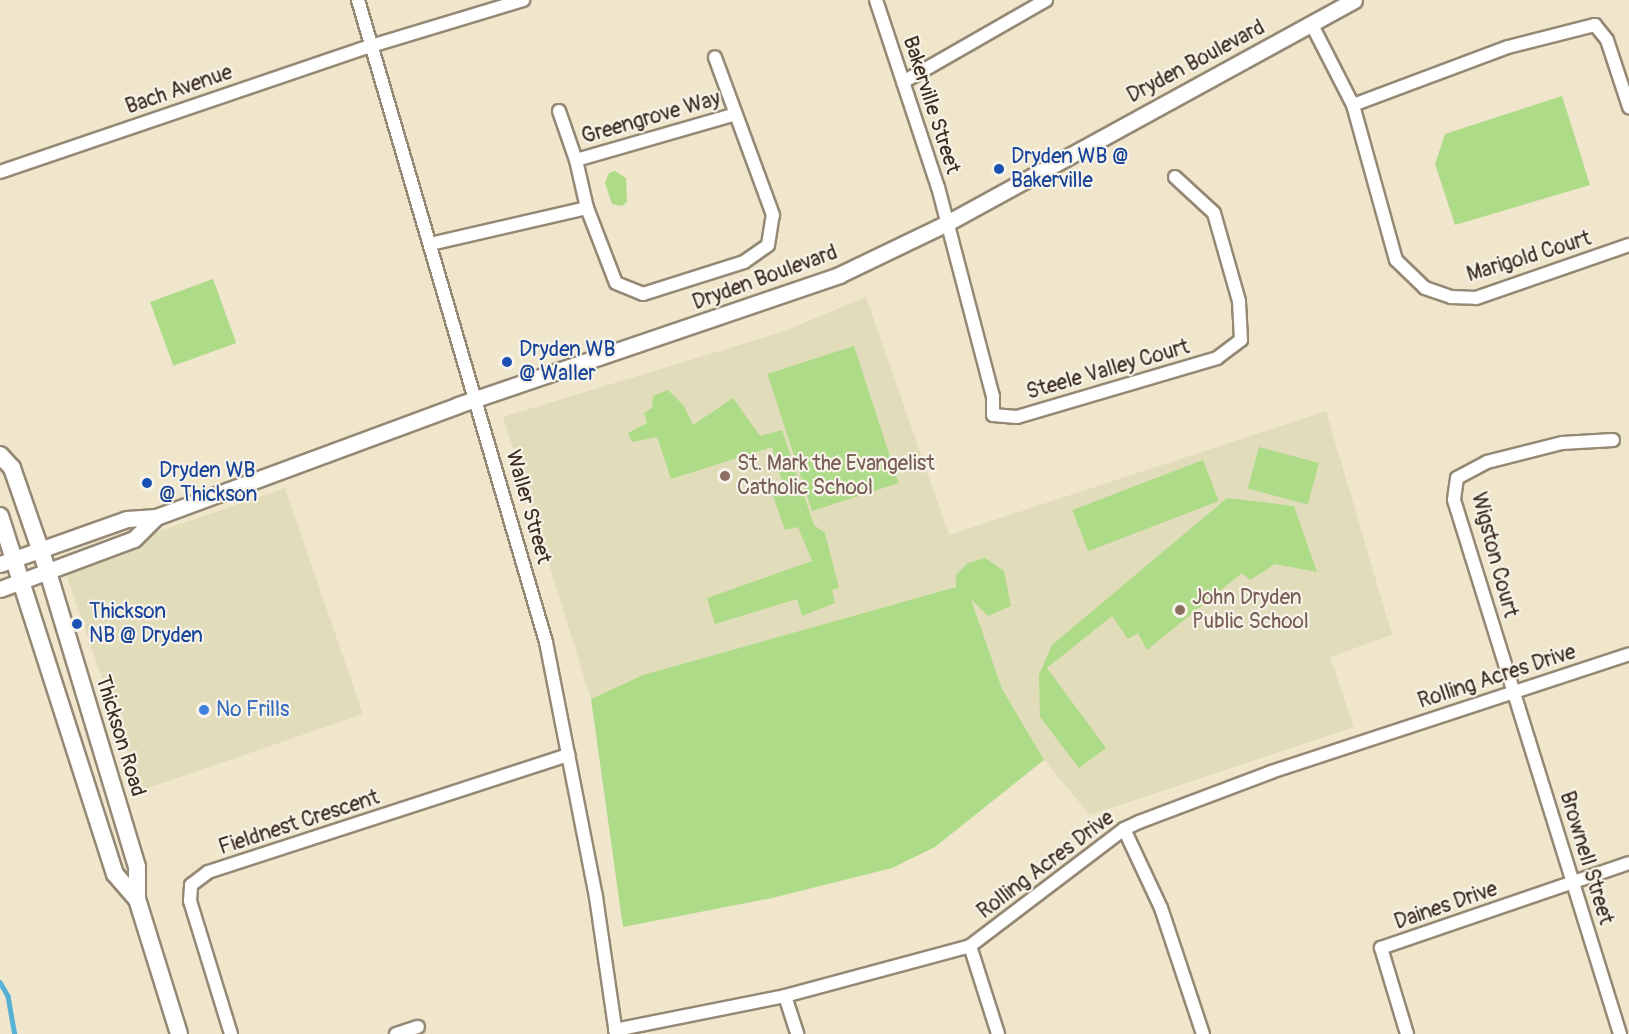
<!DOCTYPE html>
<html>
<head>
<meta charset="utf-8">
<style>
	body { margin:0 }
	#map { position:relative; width:1629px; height:1034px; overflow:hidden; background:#efe6cc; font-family:Pangolin,sans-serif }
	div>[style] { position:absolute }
	.built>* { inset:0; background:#e1dcba; transform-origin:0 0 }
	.green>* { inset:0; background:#addb88; transform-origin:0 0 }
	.stream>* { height:4.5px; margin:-2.25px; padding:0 2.25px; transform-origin:2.25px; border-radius:2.25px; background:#56b1d4 }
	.roads { filter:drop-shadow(2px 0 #958875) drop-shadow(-2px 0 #958875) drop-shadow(0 2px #958875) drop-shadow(0 -2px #958875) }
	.minor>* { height:12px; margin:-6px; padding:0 6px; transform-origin:6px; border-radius:6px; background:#fff }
	.tertiary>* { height:15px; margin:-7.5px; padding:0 7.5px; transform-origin:7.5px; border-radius:7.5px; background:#fff }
	.secondary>* { height:16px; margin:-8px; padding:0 8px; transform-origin:8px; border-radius:8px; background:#fff }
	.dots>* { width:16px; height:16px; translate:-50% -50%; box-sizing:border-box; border:3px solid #f7f3e8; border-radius:50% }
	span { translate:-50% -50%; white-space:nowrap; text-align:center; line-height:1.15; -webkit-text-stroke:4.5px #f7f3e8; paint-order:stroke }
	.street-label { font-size:21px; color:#3b2a1e }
	.transit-label { font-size:21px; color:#164399 }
	.left { translate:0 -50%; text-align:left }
	.education-label { font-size:21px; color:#785e54 }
	.shop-label { font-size:21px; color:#366cbe }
</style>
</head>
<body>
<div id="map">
	<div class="built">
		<div style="clip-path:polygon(866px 297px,949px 535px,1326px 411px,1392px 635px,1330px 657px,1354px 727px,1090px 815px,1044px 760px,1002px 689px,966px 584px,643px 675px,591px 699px,503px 417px,782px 332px)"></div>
		<div style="left:285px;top:488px;width:239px;height:235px;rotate:71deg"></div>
	</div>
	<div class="green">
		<div style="clip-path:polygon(1562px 96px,1590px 185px,1455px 225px,1435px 164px,1445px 134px)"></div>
		<div style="clip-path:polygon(615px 171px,626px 178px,627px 202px,622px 206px,612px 204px,605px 183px,609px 173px)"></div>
		<div style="left:213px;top:279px;width:68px;height:67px;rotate:70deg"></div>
		<div style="left:854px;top:346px;width:144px;height:91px;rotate:72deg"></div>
		<div style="clip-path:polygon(668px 390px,684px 406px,693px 425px,733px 398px,760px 436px,782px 430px,814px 525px,825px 533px,839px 588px,832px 590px,835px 603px,802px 616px,797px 599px,715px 624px,707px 598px,812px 561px,798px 527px,785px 530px,772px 493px,784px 489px,772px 447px,671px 479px,657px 437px,632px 442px,628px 433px,647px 423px,644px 413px,652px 408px,653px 396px)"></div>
		<div style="left:1259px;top:447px;width:62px;height:43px;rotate:15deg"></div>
		<div style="left:1203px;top:460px;width:44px;height:140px;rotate:69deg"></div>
		<div style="clip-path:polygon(1227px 498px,1294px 506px,1317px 572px,1275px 564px,1250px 580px,1242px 573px,1147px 650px,1138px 633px,1128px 639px,1112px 616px,1047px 668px,1106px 748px,1079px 768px,1040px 717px,1039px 675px,1052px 645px)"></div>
		<div style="clip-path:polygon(985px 558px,1004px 571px,1011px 606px,988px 616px,971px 599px,1002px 689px,1044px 760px,935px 847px,892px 868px,772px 898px,623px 927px,591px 699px,643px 675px,956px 587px,956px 575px,968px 563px)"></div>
	</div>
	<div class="stream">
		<div style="left:0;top:982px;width:16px;rotate:60deg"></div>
		<div style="left:8px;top:996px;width:39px;rotate:80deg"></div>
	</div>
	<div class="roads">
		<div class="minor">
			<div style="left:358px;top:0;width:669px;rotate:73.68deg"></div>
			<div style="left:546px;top:642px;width:260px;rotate:78.9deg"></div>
			<div style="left:596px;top:897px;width:138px;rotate:81.7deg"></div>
			<div style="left:876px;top:0;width:197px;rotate:71.7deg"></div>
			<div style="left:938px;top:187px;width:216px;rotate:75.3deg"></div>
			<div style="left:993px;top:396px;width:19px;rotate:90deg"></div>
			<div style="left:993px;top:415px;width:24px;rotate:5deg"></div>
			<div style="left:1017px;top:417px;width:209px;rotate:-16.4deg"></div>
			<div style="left:1217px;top:358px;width:30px;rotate:-37deg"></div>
			<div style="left:1241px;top:340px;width:39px;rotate:-93deg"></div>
			<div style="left:1239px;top:301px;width:91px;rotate:-105.9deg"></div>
			<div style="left:1214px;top:213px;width:53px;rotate:-137.3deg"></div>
			<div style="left:1312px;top:25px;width:90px;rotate:62.9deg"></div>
			<div style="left:1353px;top:105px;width:161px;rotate:74.5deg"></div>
			<div style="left:1396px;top:260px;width:40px;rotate:44deg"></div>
			<div style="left:1425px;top:288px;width:28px;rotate:19deg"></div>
			<div style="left:1451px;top:297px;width:25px;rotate:2deg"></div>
			<div style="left:1476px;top:298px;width:162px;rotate:-19.1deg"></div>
			<div style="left:903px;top:82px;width:165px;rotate:-29.8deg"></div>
			<div style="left:1353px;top:105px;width:165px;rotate:-20.5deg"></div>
			<div style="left:1508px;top:47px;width:90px;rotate:-14.2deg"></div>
			<div style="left:1595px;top:25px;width:19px;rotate:51deg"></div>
			<div style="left:1607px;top:40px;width:71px;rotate:71.8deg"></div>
			<div style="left:559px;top:111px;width:52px;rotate:70.9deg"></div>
			<div style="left:576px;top:160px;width:49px;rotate:77.1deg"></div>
			<div style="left:587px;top:208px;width:80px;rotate:68.9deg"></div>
			<div style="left:616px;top:283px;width:29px;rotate:22deg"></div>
			<div style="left:643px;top:294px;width:106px;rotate:-17.6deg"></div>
			<div style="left:744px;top:262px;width:29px;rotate:-35deg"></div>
			<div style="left:768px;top:245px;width:30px;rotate:-81deg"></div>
			<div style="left:773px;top:215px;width:168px;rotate:-110.2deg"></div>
			<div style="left:576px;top:160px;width:166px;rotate:-16deg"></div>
			<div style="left:0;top:172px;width:392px;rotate:-18.8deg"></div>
			<div style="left:371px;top:46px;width:159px;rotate:-16.8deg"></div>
			<div style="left:430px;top:244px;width:161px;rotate:-12.9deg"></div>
			<div style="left:1613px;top:440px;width:51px;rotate:176.6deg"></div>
			<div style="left:1562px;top:443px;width:77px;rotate:165.8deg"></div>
			<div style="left:1487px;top:462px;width:34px;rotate:152deg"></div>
			<div style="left:1457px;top:478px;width:22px;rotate:98deg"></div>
			<div style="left:1454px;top:500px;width:559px;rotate:72.73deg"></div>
			<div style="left:1124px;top:829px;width:87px;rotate:64.9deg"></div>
			<div style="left:1161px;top:908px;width:133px;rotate:71.6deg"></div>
			<div style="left:970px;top:946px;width:92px;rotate:72.3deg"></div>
			<div style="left:785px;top:996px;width:40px;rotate:72deg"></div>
			<div style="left:615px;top:1030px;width:173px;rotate:-11.3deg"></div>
			<div style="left:785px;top:996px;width:192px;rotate:-15.1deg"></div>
			<div style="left:970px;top:946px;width:193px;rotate:-37.2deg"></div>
			<div style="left:1124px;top:829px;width:17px;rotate:-25deg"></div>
			<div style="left:1139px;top:822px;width:141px;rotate:-20.7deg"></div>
			<div style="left:1271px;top:772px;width:377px;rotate:-18.2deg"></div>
			<div style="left:231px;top:1034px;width:139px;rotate:-107.1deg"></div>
			<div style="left:190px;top:901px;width:16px;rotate:-86deg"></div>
			<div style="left:191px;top:885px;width:21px;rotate:-37deg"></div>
			<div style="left:208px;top:872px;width:379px;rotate:-18deg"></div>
			<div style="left:396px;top:1034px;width:23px;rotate:-18deg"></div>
			<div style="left:1407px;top:1034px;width:90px;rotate:-106.8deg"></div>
			<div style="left:1381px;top:948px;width:262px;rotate:-18.9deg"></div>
		</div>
		<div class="tertiary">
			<div style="left:0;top:564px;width:135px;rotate:-19.5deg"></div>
			<div style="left:127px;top:519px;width:29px;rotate:-4deg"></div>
			<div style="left:156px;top:517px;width:322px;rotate:-20.3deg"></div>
			<div style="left:458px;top:405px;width:403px;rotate:-18.8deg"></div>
			<div style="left:839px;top:275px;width:120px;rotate:-25.7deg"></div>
			<div style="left:947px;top:223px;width:464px;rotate:-28.7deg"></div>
			<div style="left:0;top:589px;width:143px;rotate:-20.5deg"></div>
			<div style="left:134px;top:539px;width:31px;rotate:-45deg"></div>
		</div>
		<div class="secondary">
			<div style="left:0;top:455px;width:18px;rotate:47deg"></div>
			<div style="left:12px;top:468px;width:110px;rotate:70.9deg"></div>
			<div style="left:48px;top:572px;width:308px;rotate:73.2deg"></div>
			<div style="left:137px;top:867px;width:32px;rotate:90deg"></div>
			<div style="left:137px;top:899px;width:141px;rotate:72.7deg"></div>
			<div style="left:0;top:516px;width:376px;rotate:72.2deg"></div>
			<div style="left:115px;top:874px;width:33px;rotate:49deg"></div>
		</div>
	</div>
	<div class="dots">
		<div style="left:999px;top:169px;background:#1a4fb4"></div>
		<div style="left:507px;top:362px;background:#1a4fb4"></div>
		<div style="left:725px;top:476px;background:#8d6e63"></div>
		<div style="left:147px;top:483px;background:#1a4fb4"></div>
		<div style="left:1180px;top:610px;background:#8d6e63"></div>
		<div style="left:77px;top:624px;background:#1a4fb4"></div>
		<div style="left:204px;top:710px;background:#3f7fe0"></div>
	</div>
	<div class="street-label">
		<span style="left:1196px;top:62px;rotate:-28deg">Dryden Boulevard</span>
		<span style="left:179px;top:90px;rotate:-19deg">Bach Avenue</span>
		<span style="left:931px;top:105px;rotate:72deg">Bakerville Street</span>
		<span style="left:651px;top:118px;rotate:-16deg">Greengrove Way</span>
		<span style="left:1529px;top:257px;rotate:-17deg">Marigold Court</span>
		<span style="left:765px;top:278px;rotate:-20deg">Dryden Boulevard</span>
		<span style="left:1108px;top:370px;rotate:-16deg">Steele Valley Court</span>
		<span style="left:528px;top:507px;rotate:74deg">Waller Street</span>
		<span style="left:1494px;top:555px;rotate:75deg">Wigston Court</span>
		<span style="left:1497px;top:677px;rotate:-18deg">Rolling Acres Drive</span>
		<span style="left:120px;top:736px;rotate:73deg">Thickson Road</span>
		<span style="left:299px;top:823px;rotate:-18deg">Fieldnest Crescent</span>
		<span style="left:1586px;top:858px;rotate:73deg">Brownell Street</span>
		<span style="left:1046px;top:865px;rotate:-37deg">Rolling Acres Drive</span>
		<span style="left:1446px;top:906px;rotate:-19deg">Daines Drive</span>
	</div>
	<div class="transit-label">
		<span class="left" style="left:1011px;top:169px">Dryden WB @<br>Bakerville</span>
		<span class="left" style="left:519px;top:362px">Dryden WB<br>@ Waller</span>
		<span class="left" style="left:159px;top:483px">Dryden WB<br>@ Thickson</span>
		<span class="left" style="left:89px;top:624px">Thickson<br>NB @ Dryden</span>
	</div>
	<div class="education-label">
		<span class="left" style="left:737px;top:476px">St. Mark the Evangelist<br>Catholic School</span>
		<span class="left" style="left:1192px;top:610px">John Dryden<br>Public School</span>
	</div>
	<div class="shop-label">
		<span class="left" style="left:216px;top:710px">No Frills</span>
	</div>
</div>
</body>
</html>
